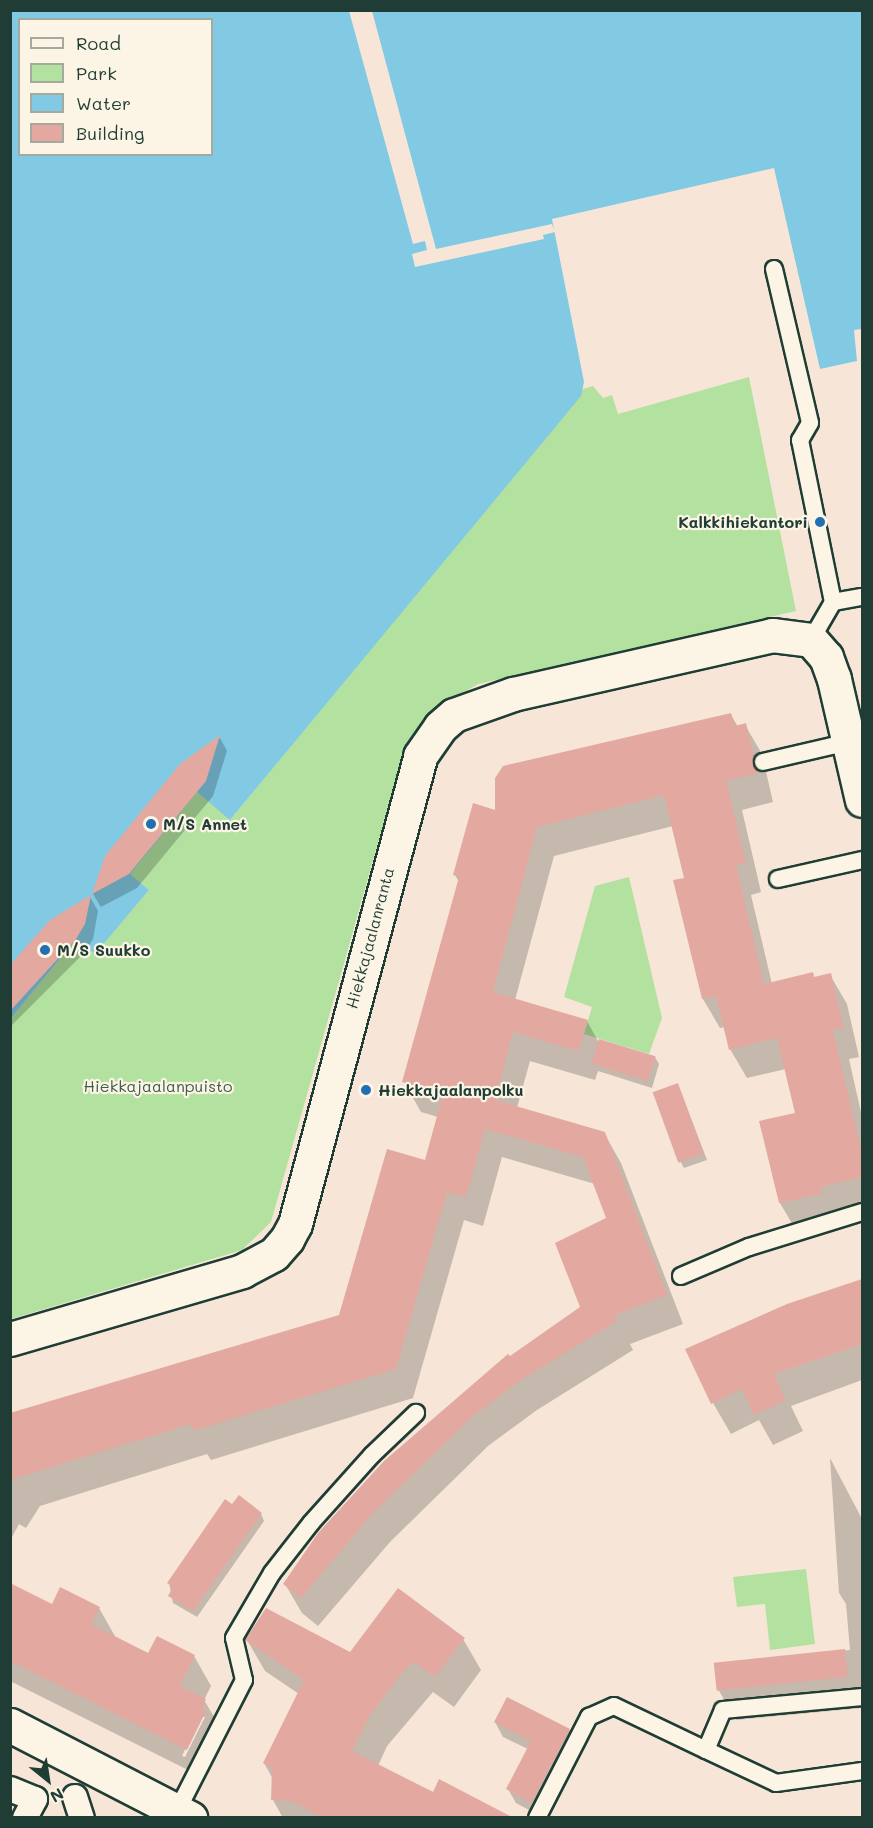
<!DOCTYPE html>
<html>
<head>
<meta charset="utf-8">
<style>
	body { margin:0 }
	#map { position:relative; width:873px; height:1828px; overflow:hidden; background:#f7e6d7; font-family:Mali,sans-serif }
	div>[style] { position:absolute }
	.green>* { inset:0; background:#b2e1a0 }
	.water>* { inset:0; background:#82c9e3 }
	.pier>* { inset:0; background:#f7e6d7 }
	.shadow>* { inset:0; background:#0003 }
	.building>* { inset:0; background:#e3a9a1; transform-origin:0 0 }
	.roads { filter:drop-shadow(2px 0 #1f3d34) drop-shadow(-2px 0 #1f3d34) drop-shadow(0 2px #1f3d34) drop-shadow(0 -2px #1f3d34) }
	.service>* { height:16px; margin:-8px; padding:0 8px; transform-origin:8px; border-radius:8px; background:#fcf5e5 }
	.pedestrian>* { height:24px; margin:-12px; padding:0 12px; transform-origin:12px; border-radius:12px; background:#fcf5e5 }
	.minor>* { height:33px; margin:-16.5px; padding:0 16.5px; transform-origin:16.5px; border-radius:16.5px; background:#fcf5e5 }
	.dots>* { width:16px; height:16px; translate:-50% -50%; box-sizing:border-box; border:3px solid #fcf5e5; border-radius:50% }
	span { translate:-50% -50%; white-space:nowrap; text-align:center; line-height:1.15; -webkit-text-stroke:4.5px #fcf5e5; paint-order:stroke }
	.poi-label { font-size:16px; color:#1f3d34; font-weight:700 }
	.right { translate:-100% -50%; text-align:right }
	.left { translate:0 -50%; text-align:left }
	.street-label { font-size:16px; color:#1f3d34 }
	.park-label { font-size:16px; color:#3c5e4a }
	.frame { position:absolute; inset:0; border:12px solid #1f3d34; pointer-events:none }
	.legend { position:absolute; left:18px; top:18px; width:195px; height:138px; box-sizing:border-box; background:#fcf5e5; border:2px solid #a4ab9e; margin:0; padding:8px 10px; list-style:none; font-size:18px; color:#1f3d34 }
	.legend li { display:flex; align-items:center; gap:12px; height:30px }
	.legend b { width:30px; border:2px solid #a4ab9e }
	.north { position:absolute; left:18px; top:1750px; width:60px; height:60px; -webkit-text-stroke:4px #fcf5e5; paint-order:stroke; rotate:150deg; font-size:16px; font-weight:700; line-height:24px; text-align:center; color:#1f3d34 }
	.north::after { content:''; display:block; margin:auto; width:21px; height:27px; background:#1f3d34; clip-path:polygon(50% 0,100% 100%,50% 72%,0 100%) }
</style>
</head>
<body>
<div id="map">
	<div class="green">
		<div style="clip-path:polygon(749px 377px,796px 611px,478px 684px,434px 709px,403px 754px,271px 1222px,242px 1250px,11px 1319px,11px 1018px,76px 939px,95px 953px,149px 890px,129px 874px,197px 792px,231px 819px,583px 389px,593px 386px,603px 398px,612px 395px,618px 414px)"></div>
		<div style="clip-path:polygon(629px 877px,662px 1018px,649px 1054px,584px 1034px,592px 1007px,564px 997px,595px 886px)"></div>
		<div style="clip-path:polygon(806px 1569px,815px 1644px,770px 1650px,765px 1604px,737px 1607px,733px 1577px)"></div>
	</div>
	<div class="water">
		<div style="clip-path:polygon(evenodd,11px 11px,862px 11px,862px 329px,854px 330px,857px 361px,820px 369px,774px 168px,552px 219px,584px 382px,581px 396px,230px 820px,197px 792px,130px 874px,149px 890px,95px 954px,76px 939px,11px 1018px,11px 11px,20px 20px,212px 20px,212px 154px,20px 154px,20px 20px)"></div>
	</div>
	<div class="pier">
		<div style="clip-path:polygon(349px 11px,372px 11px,436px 249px,552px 224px,555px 232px,543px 235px,544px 239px,415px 267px,412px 254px,427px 250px,425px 241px,413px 244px)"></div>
	</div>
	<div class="shadow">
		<div style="clip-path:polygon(731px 715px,738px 727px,745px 725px,762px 754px,773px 802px,742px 810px,761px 892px,751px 895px,772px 984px,813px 974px,815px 979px,830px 975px,847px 1004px,859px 1057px,849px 1059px,862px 1117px,862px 1210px,797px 1232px,780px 1203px,761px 1122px,797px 1114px,786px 1069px,747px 1078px,730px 1049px,725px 1027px,720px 1028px,703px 999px,686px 879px,673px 826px,554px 856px,515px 1000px,587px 1021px,598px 1041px,655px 1057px,659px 1064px,652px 1088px,598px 1071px,595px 1080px,530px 1061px,517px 1108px,604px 1133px,621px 1163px,683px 1324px,630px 1344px,633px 1350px,537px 1410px,488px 1446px,390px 1542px,318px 1626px,302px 1613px,285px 1584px,510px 1358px,582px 1307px,608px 1218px,595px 1184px,502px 1157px,483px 1226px,464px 1220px,413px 1398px,211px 1460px,207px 1454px,40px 1506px,26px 1528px,19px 1524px,10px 1541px,10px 1415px,340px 1316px,426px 1161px,438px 1117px,421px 1112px,404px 1082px,459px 882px,455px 875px,497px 812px)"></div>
		<div style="clip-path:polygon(220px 738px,227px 751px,213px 796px,137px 888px,101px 907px,93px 894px,107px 857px,181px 765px)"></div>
		<div style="clip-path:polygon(90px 897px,98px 911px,93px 939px,84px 953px,10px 1027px,10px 972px)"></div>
		<div style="clip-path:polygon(681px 1092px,707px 1160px,684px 1168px,680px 1161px)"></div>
		<div style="clip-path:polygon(862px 1283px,862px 1380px,791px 1406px,803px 1431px,773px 1445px,759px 1420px,731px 1434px,713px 1403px,788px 1305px)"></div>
		<div style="clip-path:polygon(830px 1458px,862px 1519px,862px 1708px,736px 1720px,718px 1689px,716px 1664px,850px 1650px,846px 1604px,839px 1593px)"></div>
		<div style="clip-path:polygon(232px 1506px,261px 1514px,264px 1521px,197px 1617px,173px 1603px,169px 1583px)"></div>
		<div style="clip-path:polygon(evenodd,10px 1585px,52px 1606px,99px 1608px,116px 1638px,149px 1655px,194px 1656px,211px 1686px,204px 1700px,222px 1730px,219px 1736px,222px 1741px,204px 1778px,10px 1681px,10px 1585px,201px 1717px,205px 1717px,185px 1757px,182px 1756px,201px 1717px)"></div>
		<div style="clip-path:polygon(463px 1639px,481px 1670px,454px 1707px,433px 1692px,387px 1746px,378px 1766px,488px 1818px,283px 1818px,273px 1800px,273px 1779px,264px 1763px,299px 1694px,265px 1671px,247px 1640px,350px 1654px)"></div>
		<div style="clip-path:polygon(495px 1722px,569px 1730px,577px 1744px,540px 1816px,516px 1803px,508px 1789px,528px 1749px,503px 1737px)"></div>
	</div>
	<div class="building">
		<div style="clip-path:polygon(731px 713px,735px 726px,746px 723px,758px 773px,726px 781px,746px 863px,736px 865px,764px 984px,813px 972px,814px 977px,831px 973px,844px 1028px,833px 1030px,862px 1154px,862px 1177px,820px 1187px,822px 1194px,779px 1203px,759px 1121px,795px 1113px,777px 1038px,729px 1050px,716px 996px,702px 999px,673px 880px,684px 878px,664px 795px,537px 827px,493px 992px,588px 1020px,578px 1051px,513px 1032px,495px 1100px,605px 1132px,667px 1295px,615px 1315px,617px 1321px,521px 1380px,472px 1417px,373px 1513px,301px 1598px,283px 1584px,318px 1533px,384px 1461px,508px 1354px,510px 1356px,580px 1307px,555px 1243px,606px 1218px,583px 1157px,485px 1129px,466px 1197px,447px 1192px,396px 1369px,193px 1431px,191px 1424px,10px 1480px,10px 1413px,339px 1315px,387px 1149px,425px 1160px,443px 1094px,402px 1082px,459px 877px,453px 875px,473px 803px,495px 810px,495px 778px,503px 766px)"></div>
		<div style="clip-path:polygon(220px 735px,206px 781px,129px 874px,92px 894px,105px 856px,180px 764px)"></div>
		<div style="clip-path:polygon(91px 895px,85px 924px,76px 939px,10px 1011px,10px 965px,50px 920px)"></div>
		<div style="left:599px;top:1039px;width:59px;height:26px;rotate:17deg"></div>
		<div style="left:678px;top:1083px;width:75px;height:27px;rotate:70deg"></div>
		<div style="clip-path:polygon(862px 1279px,862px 1344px,774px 1374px,786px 1400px,754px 1415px,742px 1389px,711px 1404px,685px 1349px,787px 1304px)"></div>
		<div style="clip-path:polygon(239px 1495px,262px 1513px,193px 1611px,168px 1596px,173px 1587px,167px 1583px,225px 1499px,232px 1504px)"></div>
		<div style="clip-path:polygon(10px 1583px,52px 1604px,60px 1587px,100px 1607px,91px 1624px,148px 1653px,157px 1636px,195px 1655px,180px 1686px,206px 1699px,202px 1709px,206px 1711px,187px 1750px,10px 1661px)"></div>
		<div style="clip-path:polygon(398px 1588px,465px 1638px,435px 1677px,414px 1662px,402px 1673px,370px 1715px,352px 1751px,433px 1792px,439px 1779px,514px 1818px,324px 1818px,291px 1801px,271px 1800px,272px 1768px,263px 1763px,304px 1680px,245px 1640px,266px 1608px,350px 1652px)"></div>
		<div style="left:845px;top:1649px;width:28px;height:132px;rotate:84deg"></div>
		<div style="clip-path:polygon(507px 1697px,570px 1729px,531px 1803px,506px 1789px,531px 1741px,494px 1722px)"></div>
	</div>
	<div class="roads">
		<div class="service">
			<div style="left:774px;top:269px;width:158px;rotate:76.8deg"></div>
			<div style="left:810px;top:423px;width:20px;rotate:120deg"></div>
			<div style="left:800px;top:440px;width:165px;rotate:78.5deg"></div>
			<div style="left:811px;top:640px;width:44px;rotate:-59.9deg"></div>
			<div style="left:833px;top:602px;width:29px;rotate:-10deg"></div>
			<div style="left:763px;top:762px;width:88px;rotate:-13.1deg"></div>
			<div style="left:778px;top:879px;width:86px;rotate:-12.7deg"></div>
			<div style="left:681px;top:1276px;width:74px;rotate:-23.1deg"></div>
			<div style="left:749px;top:1247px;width:118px;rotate:-17.2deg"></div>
			<div style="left:706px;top:1750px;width:77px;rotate:25.2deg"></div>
			<div style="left:776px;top:1783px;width:87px;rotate:-7.9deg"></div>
			<div style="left:177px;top:1811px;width:147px;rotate:-62.9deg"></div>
			<div style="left:244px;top:1680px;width:43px;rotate:-103.4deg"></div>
			<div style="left:234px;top:1638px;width:75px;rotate:-59.7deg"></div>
			<div style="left:272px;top:1573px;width:63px;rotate:-52deg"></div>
			<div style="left:311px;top:1523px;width:91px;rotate:-48.1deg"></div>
			<div style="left:372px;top:1455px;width:61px;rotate:-43.7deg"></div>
			<div style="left:537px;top:1818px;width:114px;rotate:-62.8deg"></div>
			<div style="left:589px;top:1717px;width:27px;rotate:-24deg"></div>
			<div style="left:614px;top:1706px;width:102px;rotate:25.6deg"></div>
			<div style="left:706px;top:1750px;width:43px;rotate:-67deg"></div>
			<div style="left:723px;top:1710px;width:140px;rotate:-5.3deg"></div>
		</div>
		<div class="pedestrian">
			<div style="left:10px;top:1789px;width:27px;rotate:22deg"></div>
			<div style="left:35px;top:1799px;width:21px;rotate:118deg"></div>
			<div style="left:75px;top:1797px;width:22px;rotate:72deg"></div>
		</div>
		<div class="minor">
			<div style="left:10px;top:1339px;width:242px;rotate:-16.3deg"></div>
			<div style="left:242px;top:1271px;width:36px;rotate:-28deg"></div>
			<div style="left:274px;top:1254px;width:20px;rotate:-49deg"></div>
			<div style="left:287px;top:1239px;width:17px;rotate:-62deg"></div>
			<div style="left:295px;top:1224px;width:484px;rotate:-75deg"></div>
			<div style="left:420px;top:756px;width:35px;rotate:-55deg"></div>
			<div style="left:440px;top:727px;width:18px;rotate:-41deg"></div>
			<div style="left:454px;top:715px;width:63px;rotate:-19.6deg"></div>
			<div style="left:513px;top:694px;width:266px;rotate:-12.8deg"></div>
			<div style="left:772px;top:635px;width:39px;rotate:7deg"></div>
			<div style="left:811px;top:640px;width:23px;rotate:49deg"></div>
			<div style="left:826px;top:657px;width:23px;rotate:70deg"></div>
			<div style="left:834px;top:679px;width:124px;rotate:77deg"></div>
			<div style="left:10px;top:1725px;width:203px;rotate:27.3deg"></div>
		</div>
	</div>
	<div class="dots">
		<div style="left:820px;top:522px;background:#1f6fb2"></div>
		<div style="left:151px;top:824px;background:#1f6fb2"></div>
		<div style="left:45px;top:950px;background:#1f6fb2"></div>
		<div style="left:366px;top:1090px;background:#1f6fb2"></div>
	</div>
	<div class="poi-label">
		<span class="right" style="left:808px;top:522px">Kalkkihiekantori</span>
		<span class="left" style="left:163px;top:824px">M/S Annet</span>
		<span class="left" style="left:57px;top:950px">M/S Suukko</span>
		<span class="left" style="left:378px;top:1090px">Hiekkajaalanpolku</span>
	</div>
	<div class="street-label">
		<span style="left:370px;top:938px;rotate:-75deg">Hiekkajaalanranta</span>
	</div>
	<div class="park-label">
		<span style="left:158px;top:1086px">Hiekkajaalanpuisto</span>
	</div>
	<div class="frame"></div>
	<ul class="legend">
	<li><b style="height:8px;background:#fcf5e5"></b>Road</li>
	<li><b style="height:16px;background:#b2e1a0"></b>Park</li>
	<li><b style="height:16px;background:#82c9e3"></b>Water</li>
	<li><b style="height:16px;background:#e3a9a1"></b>Building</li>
	</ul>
	<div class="north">N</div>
</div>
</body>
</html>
